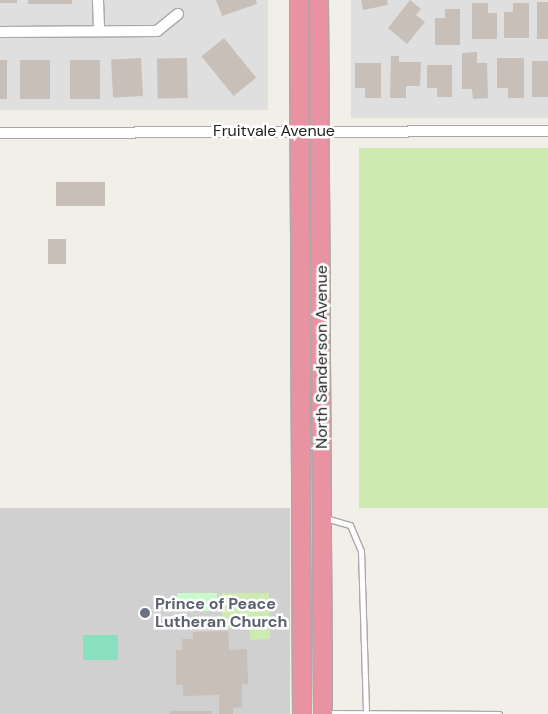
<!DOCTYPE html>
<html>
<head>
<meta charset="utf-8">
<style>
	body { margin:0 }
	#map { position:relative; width:548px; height:714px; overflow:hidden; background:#f2efe9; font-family:"DM Sans",sans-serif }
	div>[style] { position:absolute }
	.residential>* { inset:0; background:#e0dfdf; transform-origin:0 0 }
	.religious>* { inset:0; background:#d0d0d0; transform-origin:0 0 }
	.grass>* { inset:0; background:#cdebb0; transform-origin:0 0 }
	.park>* { inset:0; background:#c8facc; transform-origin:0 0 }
	.pitch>* { inset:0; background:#88e0be; transform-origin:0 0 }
	.building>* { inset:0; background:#c7bfb8; transform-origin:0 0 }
	.roads { filter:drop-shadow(1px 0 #a9a9a9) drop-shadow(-1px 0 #a9a9a9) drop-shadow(0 1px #a9a9a9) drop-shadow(0 -1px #a9a9a9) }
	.lane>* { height:5px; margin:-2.5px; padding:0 2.5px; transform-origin:2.5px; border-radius:2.5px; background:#fff }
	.street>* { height:10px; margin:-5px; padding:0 5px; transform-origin:5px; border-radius:5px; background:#fff }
	.highway>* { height:18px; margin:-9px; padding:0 9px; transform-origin:9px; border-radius:9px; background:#e892a2 }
	.dots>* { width:14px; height:14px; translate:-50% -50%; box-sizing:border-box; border:2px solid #fff; border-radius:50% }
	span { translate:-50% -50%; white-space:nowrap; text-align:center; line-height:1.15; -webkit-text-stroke:5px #fff; paint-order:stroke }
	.street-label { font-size:16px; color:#222 }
	.worship-label { font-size:16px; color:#5b616d; font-weight:700 }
	.left { translate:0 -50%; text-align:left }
</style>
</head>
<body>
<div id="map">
	<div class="residential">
		<div style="left:0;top:0;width:268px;height:110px"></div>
		<div style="left:351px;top:0;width:197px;height:118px"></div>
	</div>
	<div class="religious">
		<div style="left:290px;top:508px;width:206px;height:290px;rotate:90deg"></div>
	</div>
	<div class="grass">
		<div style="left:548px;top:148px;width:360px;height:189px;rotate:90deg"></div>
		<div style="clip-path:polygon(222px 593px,269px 593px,270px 639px,250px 640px,249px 628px,222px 628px)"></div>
	</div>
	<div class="park">
		<div style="left:177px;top:593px;width:40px;height:18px"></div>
	</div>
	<div class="pitch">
		<div style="left:83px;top:635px;width:35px;height:25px"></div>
	</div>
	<div class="building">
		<div style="left:0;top:0;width:17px;height:3px"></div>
		<div style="left:28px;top:0;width:44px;height:4px"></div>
		<div style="clip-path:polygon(216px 0,256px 0,257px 4px,222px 16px)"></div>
		<div style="clip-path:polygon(361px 0,387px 0,388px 5px,363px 10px)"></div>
		<div style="clip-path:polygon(410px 0,421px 9px,416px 15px,425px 22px,407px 44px,388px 28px)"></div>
		<div style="left:537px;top:2px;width:11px;height:37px"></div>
		<div style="clip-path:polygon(472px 3px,488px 3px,488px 13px,497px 13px,497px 39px,472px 39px)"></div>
		<div style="clip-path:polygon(513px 3px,529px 3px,529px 38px,504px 38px,504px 12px,513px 12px)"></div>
		<div style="clip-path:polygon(445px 9px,460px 9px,460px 45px,435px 45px,435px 18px,445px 18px)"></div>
		<div style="left:224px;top:38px;width:51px;height:29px;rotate:51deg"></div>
		<div style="clip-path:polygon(477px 52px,477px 63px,487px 63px,488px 98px,473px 99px,472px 89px,462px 89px,462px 53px)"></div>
		<div style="clip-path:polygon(391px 56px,399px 56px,399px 62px,421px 62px,420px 86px,406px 86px,406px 98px,390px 98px)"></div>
		<div style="left:141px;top:58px;width:38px;height:30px;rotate:87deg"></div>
		<div style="left:187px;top:58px;width:40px;height:30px;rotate:89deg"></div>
		<div style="clip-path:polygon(497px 58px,524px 58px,524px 98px,508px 98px,508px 88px,497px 88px)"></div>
		<div style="left:0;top:60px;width:7px;height:39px"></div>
		<div style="left:20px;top:60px;width:30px;height:39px"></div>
		<div style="left:70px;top:60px;width:30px;height:39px"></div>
		<div style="left:532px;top:61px;width:16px;height:36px"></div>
		<div style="clip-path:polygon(355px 63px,381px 63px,381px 98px,365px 98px,365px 88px,355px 88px)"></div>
		<div style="clip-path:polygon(427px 65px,452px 65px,452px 97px,437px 97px,437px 88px,427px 88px)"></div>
		<div style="left:56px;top:182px;width:49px;height:24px"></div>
		<div style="left:48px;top:239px;width:18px;height:25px"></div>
		<div style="clip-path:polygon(228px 631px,229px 650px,247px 649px,248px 684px,242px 684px,242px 707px,233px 708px,233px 714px,219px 714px,219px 695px,183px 696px,183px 685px,176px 685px,176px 650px,182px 650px,182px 639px,193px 639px,193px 632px)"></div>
		<div style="left:170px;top:711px;width:42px;height:3px"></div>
	</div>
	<div class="roads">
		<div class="lane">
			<div style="left:325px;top:518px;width:26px;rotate:16deg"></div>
			<div style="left:350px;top:525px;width:28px;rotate:67deg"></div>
			<div style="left:361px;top:551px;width:163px;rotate:88.2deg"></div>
			<div style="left:325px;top:713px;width:174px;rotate:0.3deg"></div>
		</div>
		<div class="street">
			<div style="left:98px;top:0;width:31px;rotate:88deg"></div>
			<div style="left:0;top:32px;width:157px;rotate:-0.4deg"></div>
			<div style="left:157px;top:31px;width:27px;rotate:-39deg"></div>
			<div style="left:0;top:133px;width:548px;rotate:-0.21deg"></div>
		</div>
		<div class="highway">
			<div style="left:299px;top:0;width:714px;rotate:89.76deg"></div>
			<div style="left:319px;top:0;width:714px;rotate:89.68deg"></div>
		</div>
	</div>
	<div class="dots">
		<div style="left:145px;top:613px;background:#6b7280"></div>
	</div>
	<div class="street-label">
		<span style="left:274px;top:131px">Fruitvale Avenue</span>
		<span style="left:322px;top:357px;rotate:-90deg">North Sanderson Avenue</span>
	</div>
	<div class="worship-label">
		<span class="left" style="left:155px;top:613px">Prince of Peace<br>Lutheran Church</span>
	</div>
</div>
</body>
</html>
